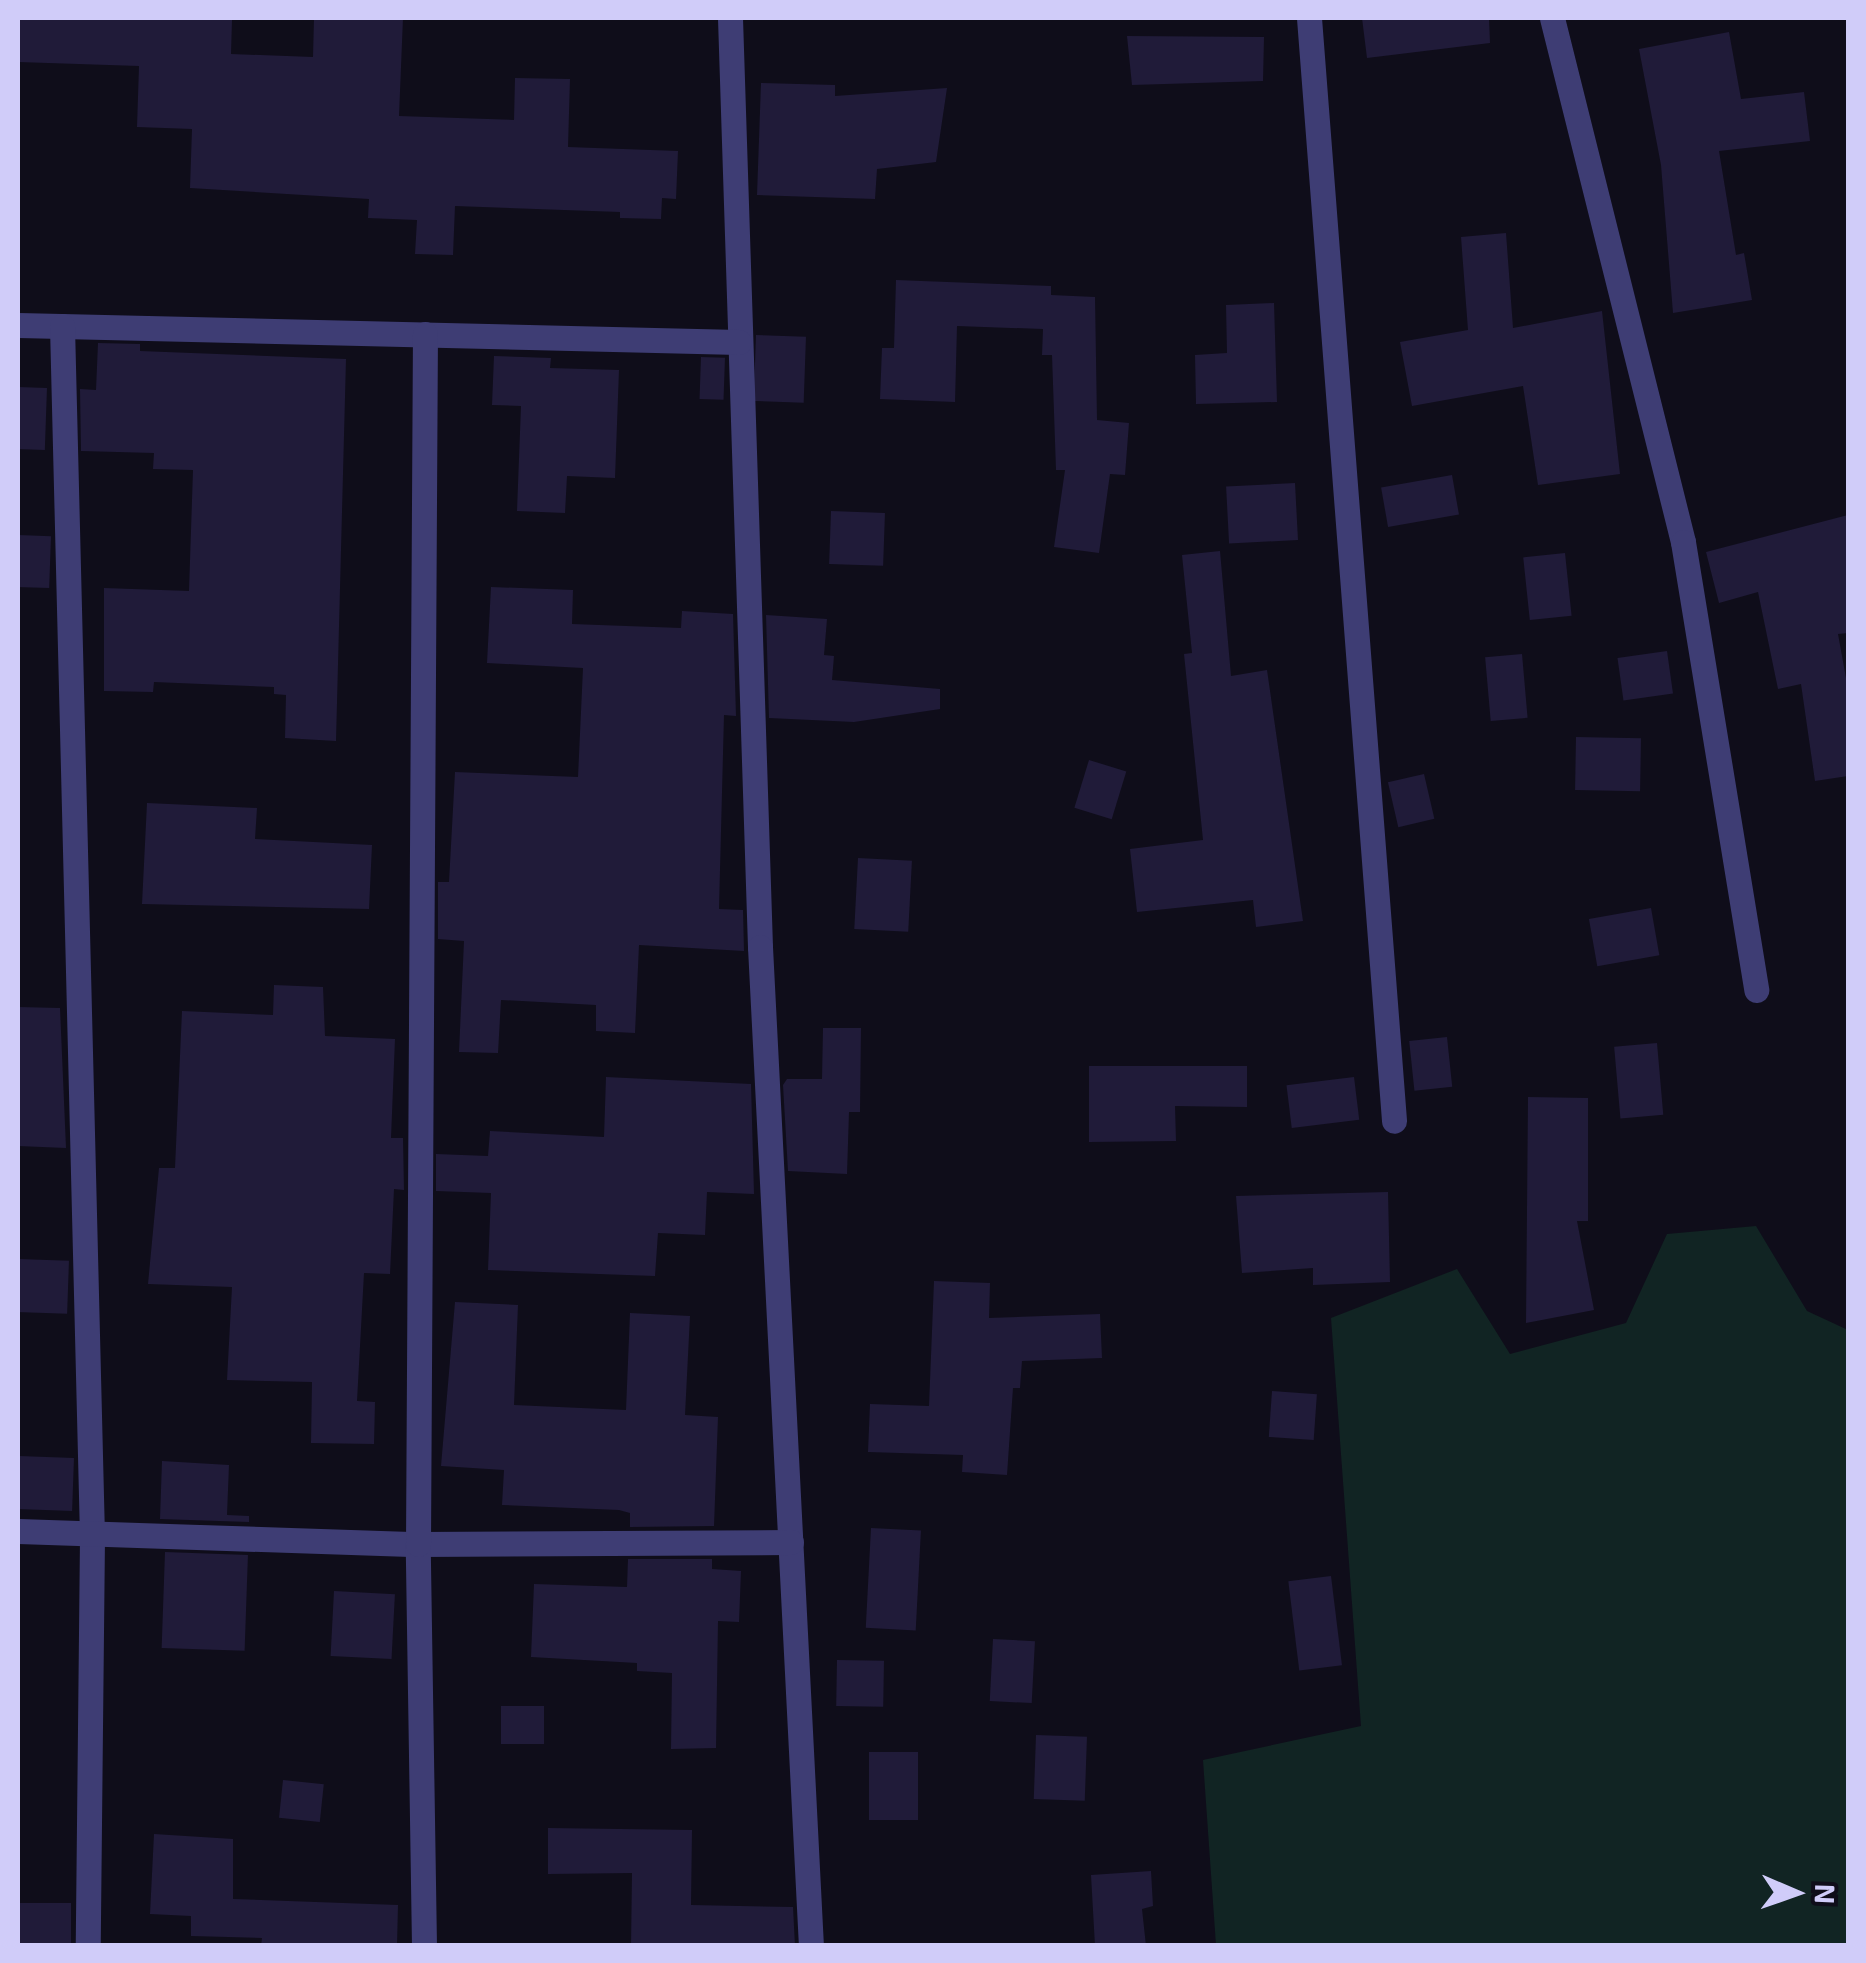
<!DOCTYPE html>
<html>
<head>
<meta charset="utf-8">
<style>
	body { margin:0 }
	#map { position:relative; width:1866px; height:1963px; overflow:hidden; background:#0f0d1a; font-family:"Exo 2",sans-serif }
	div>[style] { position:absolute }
	.green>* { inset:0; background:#112423 }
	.building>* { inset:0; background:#201b39; transform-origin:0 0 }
	.minor>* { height:25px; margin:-12.5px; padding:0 12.5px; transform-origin:12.5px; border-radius:12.5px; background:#3e3d74 }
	span { translate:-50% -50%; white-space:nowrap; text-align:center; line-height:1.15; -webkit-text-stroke:10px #0f0d1a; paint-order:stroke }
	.frame { position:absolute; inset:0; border:20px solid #d0ccf9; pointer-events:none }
	.north { position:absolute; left:1746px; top:1843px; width:100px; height:100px; -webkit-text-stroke:8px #0f0d1a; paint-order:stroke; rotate:92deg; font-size:28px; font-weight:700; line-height:40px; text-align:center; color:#d0ccf9 }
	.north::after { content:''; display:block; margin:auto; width:35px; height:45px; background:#d0ccf9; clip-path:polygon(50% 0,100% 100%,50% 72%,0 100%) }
</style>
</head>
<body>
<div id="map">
	<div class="green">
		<div style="clip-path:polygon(1756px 1226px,1807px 1311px,1848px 1330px,1848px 1945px,1216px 1945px,1203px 1760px,1361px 1726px,1331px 1318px,1457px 1269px,1510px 1354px,1626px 1323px,1667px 1234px)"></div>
	</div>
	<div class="building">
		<div style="clip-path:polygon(18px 18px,232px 20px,231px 54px,313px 57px,314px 18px,403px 18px,399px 116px,514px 120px,515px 78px,570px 79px,568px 147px,678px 151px,676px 199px,662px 198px,661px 219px,620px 218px,620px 212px,455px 206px,453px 255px,415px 254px,417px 220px,368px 218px,369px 199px,190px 188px,192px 129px,137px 127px,139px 66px,18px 62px)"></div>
		<div style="clip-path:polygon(1362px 18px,1489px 18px,1490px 43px,1367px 58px)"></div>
		<div style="clip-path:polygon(1729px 32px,1741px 99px,1804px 92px,1810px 141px,1719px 151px,1736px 255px,1744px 253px,1752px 300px,1673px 313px,1661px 165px,1639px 49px)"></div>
		<div style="clip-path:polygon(1127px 36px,1264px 37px,1263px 81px,1132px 85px)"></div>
		<div style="clip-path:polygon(761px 83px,835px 85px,835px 96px,947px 88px,936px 162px,877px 169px,875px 199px,757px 195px)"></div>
		<div style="clip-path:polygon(1506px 233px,1513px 328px,1602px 311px,1620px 474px,1538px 485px,1523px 386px,1412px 406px,1400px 342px,1468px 330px,1461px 237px)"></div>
		<div style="clip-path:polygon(896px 280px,1051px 286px,1051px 295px,1095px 297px,1097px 420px,1129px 423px,1125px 475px,1110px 474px,1099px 553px,1054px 547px,1065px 470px,1056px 470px,1052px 355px,1042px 355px,1043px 329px,957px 326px,955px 402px,880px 399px,882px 348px,894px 348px)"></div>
		<div style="clip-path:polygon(1274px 303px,1277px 402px,1196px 404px,1195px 355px,1227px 353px,1226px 305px)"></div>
		<div style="left:756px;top:335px;width:50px;height:66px;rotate:2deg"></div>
		<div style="clip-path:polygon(98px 343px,140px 344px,140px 351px,346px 359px,336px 741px,285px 738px,286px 695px,274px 694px,274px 687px,154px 682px,153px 692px,104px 691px,104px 588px,189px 591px,193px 470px,153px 469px,154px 453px,81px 451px,80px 389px,96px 390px)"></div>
		<div style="clip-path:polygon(494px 356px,551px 358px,550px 368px,619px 370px,615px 478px,567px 476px,565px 513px,517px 511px,521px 406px,492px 405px)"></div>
		<div style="left:701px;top:357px;width:24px;height:42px;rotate:2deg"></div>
		<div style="left:18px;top:387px;width:29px;height:62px;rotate:2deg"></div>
		<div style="left:1452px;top:475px;width:40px;height:72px;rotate:80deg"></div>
		<div style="left:1295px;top:483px;width:57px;height:69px;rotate:87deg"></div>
		<div style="left:831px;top:511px;width:54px;height:53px;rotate:2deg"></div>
		<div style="clip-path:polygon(1848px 515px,1848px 633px,1838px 634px,1848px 689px,1848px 776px,1815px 781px,1801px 684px,1778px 689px,1758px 592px,1719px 603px,1706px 552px)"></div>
		<div style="left:18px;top:535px;width:33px;height:52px;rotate:2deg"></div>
		<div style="clip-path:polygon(1220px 551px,1231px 676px,1267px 670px,1303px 921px,1256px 927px,1253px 900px,1137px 912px,1130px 849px,1203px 840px,1184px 654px,1192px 653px,1182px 555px)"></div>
		<div style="left:1565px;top:553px;width:63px;height:42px;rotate:84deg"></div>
		<div style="clip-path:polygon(491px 587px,573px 590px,572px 624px,681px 628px,682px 611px,733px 614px,736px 716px,724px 715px,719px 909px,743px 910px,744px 951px,639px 945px,635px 1033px,596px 1031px,596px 1005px,501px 1000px,498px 1053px,459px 1052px,464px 941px,438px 939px,438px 882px,449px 882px,455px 772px,578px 777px,583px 668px,487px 663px)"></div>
		<div style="clip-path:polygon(766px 615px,827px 619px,824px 655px,834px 656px,832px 680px,940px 689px,940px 709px,854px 722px,769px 718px)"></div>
		<div style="left:1667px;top:651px;width:43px;height:50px;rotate:82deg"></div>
		<div style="left:1522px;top:654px;width:64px;height:37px;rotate:85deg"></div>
		<div style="left:1576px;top:737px;width:65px;height:53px;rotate:1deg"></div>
		<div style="left:1089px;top:760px;width:39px;height:50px;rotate:17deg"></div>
		<div style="left:1424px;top:774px;width:46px;height:37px;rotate:77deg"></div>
		<div style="clip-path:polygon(147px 803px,257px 808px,255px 839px,372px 845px,369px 909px,142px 904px)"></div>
		<div style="left:858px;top:858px;width:54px;height:71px;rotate:3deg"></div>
		<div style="left:1651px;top:908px;width:48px;height:63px;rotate:80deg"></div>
		<div style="clip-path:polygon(274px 985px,323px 987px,325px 1036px,395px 1039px,391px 1138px,403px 1138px,404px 1190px,394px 1189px,390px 1274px,364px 1273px,357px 1401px,375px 1402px,374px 1444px,311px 1443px,312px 1382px,227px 1380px,232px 1287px,148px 1284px,159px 1168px,175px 1168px,182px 1011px,273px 1015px)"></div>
		<div style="clip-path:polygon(18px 1007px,60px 1008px,66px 1148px,18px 1146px)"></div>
		<div style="clip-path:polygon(823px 1028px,861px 1028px,860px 1112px,849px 1112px,847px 1174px,788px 1171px,783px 1085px,787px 1079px,822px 1079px)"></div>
		<div style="left:1447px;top:1037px;width:50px;height:38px;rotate:84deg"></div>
		<div style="left:1657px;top:1043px;width:72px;height:43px;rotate:85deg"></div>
		<div style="clip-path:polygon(1089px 1066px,1247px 1066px,1247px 1107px,1175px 1106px,1176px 1141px,1089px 1142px)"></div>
		<div style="clip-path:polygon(606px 1077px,751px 1084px,754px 1194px,707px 1192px,705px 1235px,658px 1233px,655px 1276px,488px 1270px,491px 1193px,436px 1191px,436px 1154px,488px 1156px,490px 1131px,604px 1137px)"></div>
		<div style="left:1354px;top:1077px;width:43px;height:68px;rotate:83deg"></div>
		<div style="clip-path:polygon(1528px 1097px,1588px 1098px,1588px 1221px,1577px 1221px,1594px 1310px,1526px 1323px)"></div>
		<div style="clip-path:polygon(1388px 1192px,1390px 1282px,1313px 1285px,1313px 1268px,1242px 1273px,1236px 1196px)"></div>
		<div style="left:18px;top:1259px;width:51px;height:53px;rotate:2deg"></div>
		<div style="clip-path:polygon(934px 1281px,990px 1283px,989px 1318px,1100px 1314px,1102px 1358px,1022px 1361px,1020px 1388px,1013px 1388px,1007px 1475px,962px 1472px,963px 1455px,868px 1452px,870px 1404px,929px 1406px)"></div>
		<div style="clip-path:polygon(455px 1302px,518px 1305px,514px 1405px,626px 1410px,630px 1313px,690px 1316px,685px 1415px,718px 1417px,714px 1526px,630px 1527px,630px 1513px,619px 1510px,502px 1505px,504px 1470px,441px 1466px)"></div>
		<div style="left:1272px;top:1391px;width:45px;height:46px;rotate:4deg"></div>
		<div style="left:19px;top:1456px;width:55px;height:53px;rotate:2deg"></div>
		<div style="clip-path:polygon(162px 1461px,229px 1465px,227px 1515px,249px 1516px,249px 1522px,160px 1519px)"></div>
		<div style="left:871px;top:1528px;width:50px;height:100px;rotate:3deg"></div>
		<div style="left:165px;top:1552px;width:83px;height:96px;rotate:2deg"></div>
		<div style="clip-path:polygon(628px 1559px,712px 1559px,712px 1569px,741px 1571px,739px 1622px,718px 1621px,716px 1748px,671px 1749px,672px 1673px,637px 1671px,637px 1663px,531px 1657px,534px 1584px,627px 1587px)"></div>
		<div style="left:1331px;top:1576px;width:90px;height:43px;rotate:83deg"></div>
		<div style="left:334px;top:1591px;width:61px;height:65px;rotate:3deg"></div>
		<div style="left:993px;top:1639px;width:42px;height:62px;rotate:3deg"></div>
		<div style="left:837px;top:1660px;width:47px;height:46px;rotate:1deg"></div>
		<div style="left:501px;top:1706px;width:43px;height:38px"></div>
		<div style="left:1036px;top:1735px;width:51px;height:64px;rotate:2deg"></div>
		<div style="left:869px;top:1752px;width:49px;height:68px"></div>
		<div style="left:283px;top:1780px;width:41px;height:38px;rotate:6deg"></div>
		<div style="clip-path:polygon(548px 1828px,692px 1830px,691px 1905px,793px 1907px,795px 1946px,631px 1946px,632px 1873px,548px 1874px)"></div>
		<div style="clip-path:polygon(154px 1834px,233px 1839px,233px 1899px,398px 1905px,397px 1946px,261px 1946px,262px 1938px,191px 1936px,191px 1916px,150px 1914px)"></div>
		<div style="clip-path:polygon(1151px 1871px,1153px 1906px,1142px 1909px,1146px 1946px,1095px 1946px,1091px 1875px)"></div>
		<div style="left:18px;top:1903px;width:53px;height:43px"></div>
	</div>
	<div class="minor">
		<div style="left:730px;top:18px;width:929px;rotate:88.15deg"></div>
		<div style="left:760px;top:947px;width:1000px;rotate:87.08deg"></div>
		<div style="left:1309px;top:18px;width:1106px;rotate:85.59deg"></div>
		<div style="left:1552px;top:18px;width:540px;rotate:75.96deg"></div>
		<div style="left:1683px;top:542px;width:454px;rotate:80.7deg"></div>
		<div style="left:18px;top:325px;width:721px;rotate:1.35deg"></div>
		<div style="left:62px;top:326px;width:1211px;rotate:88.58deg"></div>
		<div style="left:92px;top:1537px;width:409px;rotate:90.6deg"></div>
		<div style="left:18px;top:1531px;width:400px;rotate:1.9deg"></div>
		<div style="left:418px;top:1544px;width:373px;rotate:-0.3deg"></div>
		<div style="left:424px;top:1946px;width:402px;rotate:-90.9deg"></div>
		<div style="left:418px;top:1544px;width:1210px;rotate:-89.67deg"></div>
	</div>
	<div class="frame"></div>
	<div class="north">N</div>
</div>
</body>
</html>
